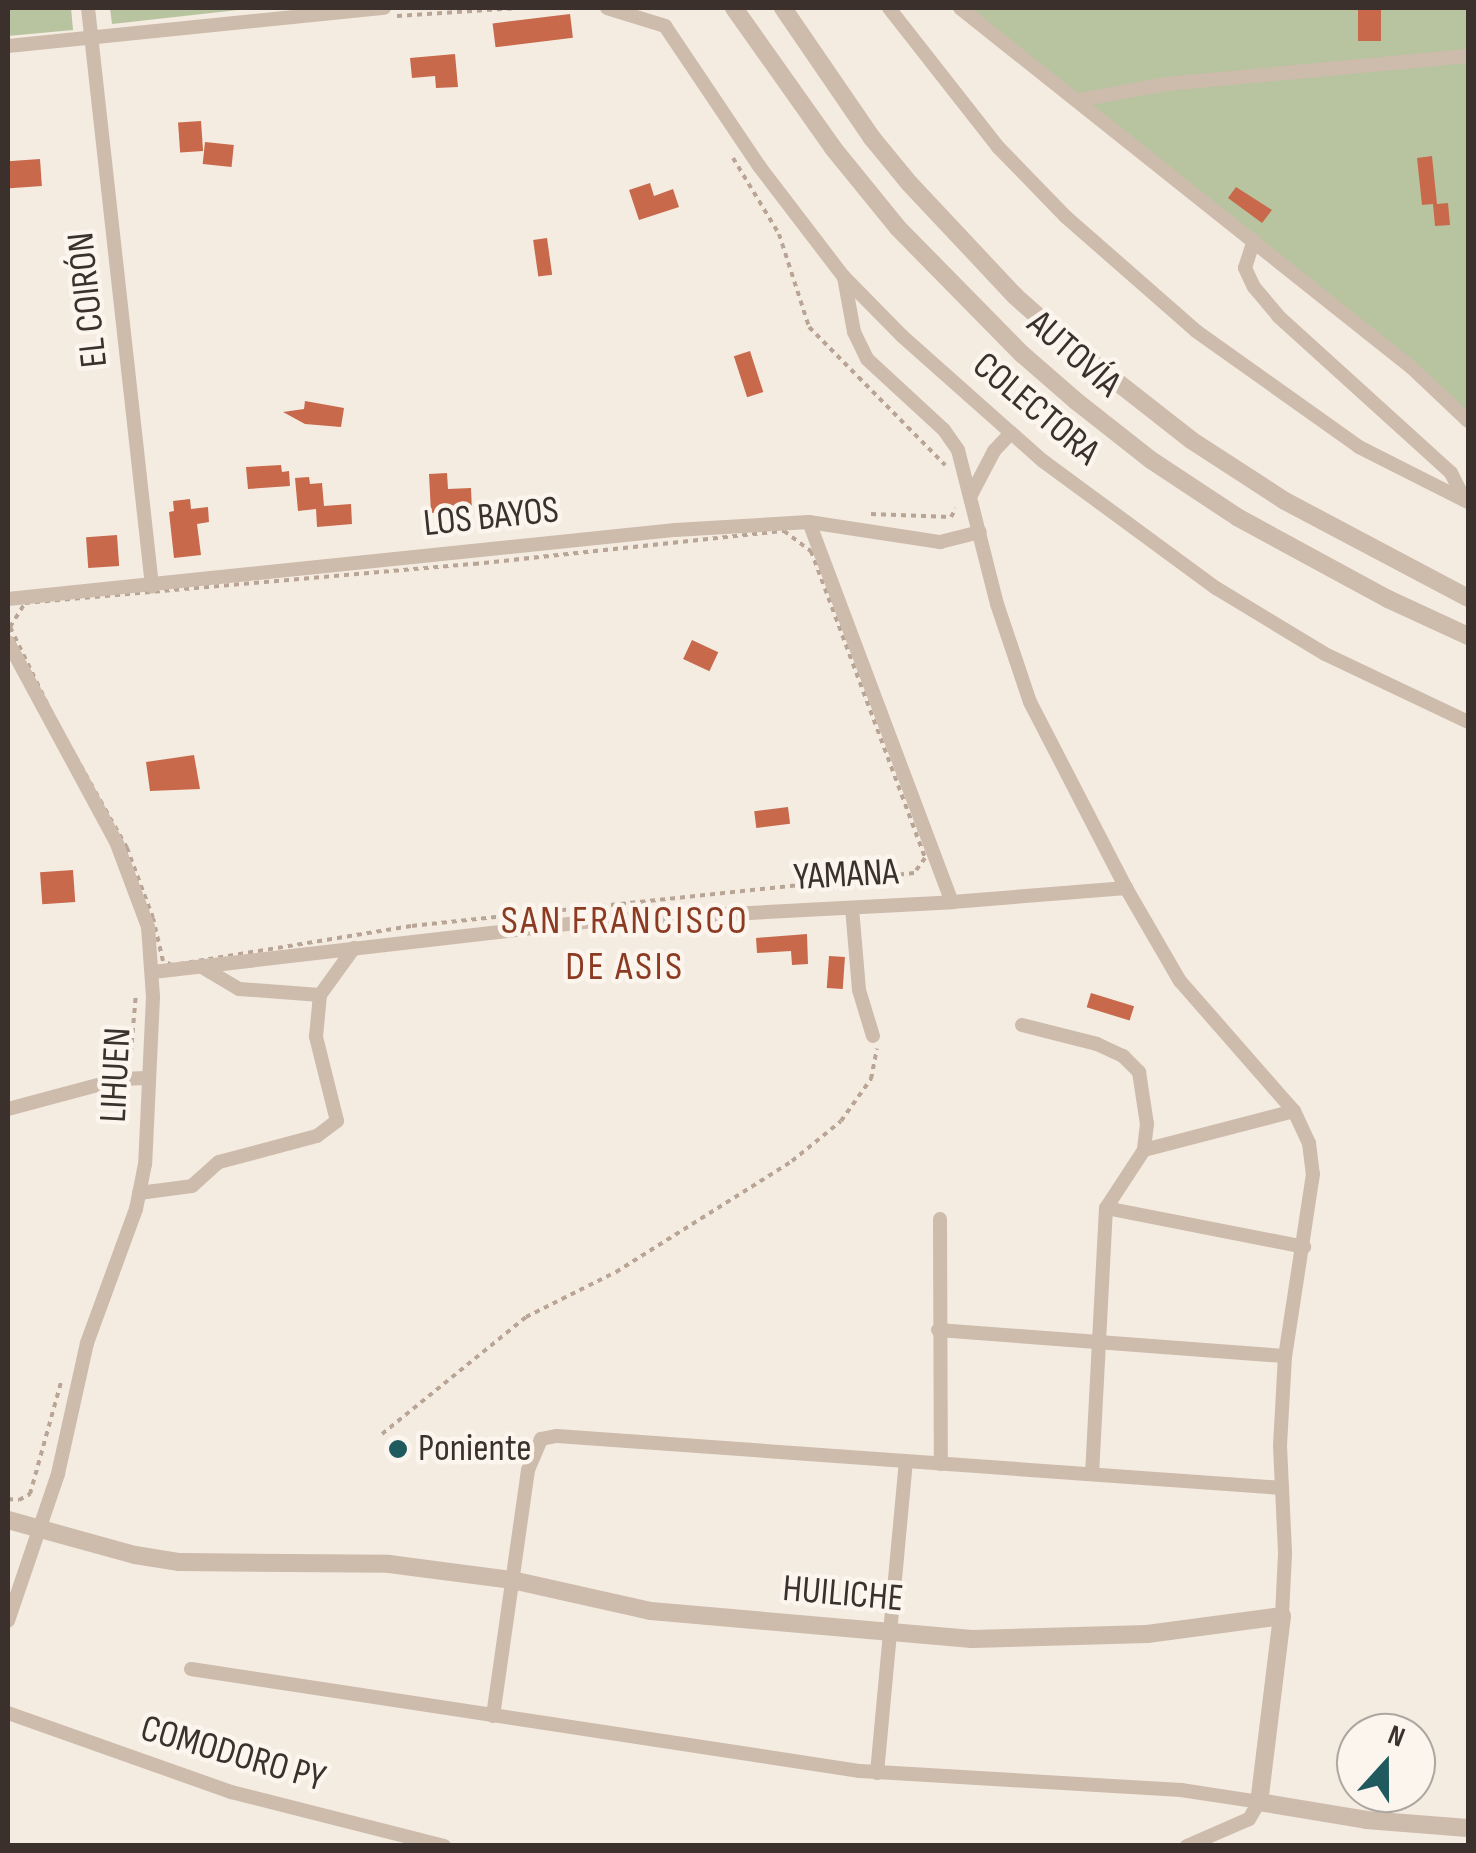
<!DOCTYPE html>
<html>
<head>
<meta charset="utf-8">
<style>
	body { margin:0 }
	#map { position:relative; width:1476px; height:1853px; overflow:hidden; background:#f4ebe1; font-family:"Sofia Sans Condensed",sans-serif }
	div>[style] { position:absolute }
	.green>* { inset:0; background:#b8c4a0 }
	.building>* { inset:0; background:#c8694b; transform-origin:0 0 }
	.path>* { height:4px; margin-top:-2px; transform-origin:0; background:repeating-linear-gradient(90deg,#b9a596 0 5px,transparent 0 10px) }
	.minor>* { height:14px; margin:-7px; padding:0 7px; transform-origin:7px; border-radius:7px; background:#cdbbac }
	.tertiary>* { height:18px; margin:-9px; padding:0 9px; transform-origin:9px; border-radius:9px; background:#cdbbac }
	.dots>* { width:28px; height:28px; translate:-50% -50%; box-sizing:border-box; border:5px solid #fbf5ee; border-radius:50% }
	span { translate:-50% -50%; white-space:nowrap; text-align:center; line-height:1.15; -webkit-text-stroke:9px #fbf5ee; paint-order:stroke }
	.street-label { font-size:38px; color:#3b302b }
	.poi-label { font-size:38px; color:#3b302b }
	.left { translate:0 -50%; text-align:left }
	.neighbourhood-label { font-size:40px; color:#8c3b22; letter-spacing:2.5px }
	.frame { position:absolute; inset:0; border:10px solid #3b302b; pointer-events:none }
	.north { position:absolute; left:1336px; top:1713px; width:100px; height:100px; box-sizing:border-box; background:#fbf5ee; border:2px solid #aea6a0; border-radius:50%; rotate:21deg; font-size:28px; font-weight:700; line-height:40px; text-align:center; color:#3b302b }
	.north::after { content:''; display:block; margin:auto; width:35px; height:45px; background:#1f5a5e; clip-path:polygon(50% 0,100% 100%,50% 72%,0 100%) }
</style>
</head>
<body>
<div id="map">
	<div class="green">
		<div style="clip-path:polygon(8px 8px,71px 8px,73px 30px,8px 36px)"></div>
		<div style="clip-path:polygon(110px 8px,257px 8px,112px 24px)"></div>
		<div style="clip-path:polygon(960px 8px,1468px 8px,1468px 421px)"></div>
	</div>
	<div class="building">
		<div style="left:1358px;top:8px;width:23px;height:33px"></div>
		<div style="left:570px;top:14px;width:24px;height:78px;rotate:83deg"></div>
		<div style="clip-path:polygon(455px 54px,458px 87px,436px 88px,435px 76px,412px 78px,410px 58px)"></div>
		<div style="left:201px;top:121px;width:30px;height:23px;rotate:86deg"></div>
		<div style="left:205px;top:142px;width:29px;height:22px;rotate:6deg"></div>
		<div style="clip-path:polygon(1432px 156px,1437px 204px,1448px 203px,1450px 225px,1435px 226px,1433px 204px,1422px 205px,1417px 158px)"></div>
		<div style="left:40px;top:159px;width:27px;height:32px;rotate:86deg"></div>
		<div style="clip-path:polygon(650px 183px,654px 196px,673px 189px,679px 207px,639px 220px,629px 190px)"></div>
		<div style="clip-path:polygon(1236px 187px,1272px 210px,1262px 223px,1228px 198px)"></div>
		<div style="left:547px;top:238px;width:37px;height:14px;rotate:82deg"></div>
		<div style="left:750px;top:351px;width:43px;height:17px;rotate:72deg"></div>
		<div style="clip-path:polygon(305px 401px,344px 408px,341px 427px,305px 424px,283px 412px,304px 409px)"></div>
		<div style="clip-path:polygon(281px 465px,282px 472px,289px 471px,290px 486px,248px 489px,246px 467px)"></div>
		<div style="clip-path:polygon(447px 473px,448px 489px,471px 488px,472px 511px,431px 513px,429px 474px)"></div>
		<div style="clip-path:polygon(309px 477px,310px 484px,322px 483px,324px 506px,351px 504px,352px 524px,317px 527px,316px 509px,298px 511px,295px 478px)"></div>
		<div style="clip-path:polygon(190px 499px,191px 509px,208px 507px,209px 522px,197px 524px,201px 555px,174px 558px,169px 512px,174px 511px,173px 501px)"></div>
		<div style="left:117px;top:535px;width:31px;height:31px;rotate:86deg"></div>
		<div style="left:692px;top:640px;width:29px;height:21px;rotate:25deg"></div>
		<div style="clip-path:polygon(194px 755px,200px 789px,150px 791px,146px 762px)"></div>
		<div style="left:788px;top:807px;width:17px;height:34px;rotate:83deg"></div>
		<div style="left:73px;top:870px;width:32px;height:33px;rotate:86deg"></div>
		<div style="clip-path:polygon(807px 934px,808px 964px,792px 965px,791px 951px,757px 953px,756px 938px)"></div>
		<div style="left:829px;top:956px;width:16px;height:32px;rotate:4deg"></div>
		<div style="left:1091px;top:993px;width:45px;height:15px;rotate:17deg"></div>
	</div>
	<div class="path">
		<div style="left:397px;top:16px;width:120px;rotate:-3.8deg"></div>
		<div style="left:733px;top:158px;width:89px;rotate:58.8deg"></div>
		<div style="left:779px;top:234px;width:98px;rotate:72.1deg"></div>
		<div style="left:809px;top:327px;width:194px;rotate:45.4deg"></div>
		<div style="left:871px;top:514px;width:80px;rotate:2.1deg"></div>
		<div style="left:951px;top:517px;width:10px;rotate:-61deg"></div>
		<div style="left:784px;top:531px;width:34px;rotate:37deg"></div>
		<div style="left:811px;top:551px;width:327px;rotate:69.6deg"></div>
		<div style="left:925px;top:858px;width:19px;rotate:126deg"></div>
		<div style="left:914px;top:873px;width:506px;rotate:173.99deg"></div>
		<div style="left:411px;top:926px;width:242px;rotate:170.7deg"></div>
		<div style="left:172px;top:965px;width:10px;rotate:-156deg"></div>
		<div style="left:163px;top:961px;width:44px;rotate:-103.1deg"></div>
		<div style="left:153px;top:918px;width:75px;rotate:-110.4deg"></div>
		<div style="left:127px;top:848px;width:145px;rotate:-119.4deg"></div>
		<div style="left:56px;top:722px;width:106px;rotate:-115.8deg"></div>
		<div style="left:10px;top:627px;width:28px;rotate:-58deg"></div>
		<div style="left:25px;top:603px;width:451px;rotate:-5deg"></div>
		<div style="left:474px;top:564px;width:312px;rotate:-6.1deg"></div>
		<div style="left:130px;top:1063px;width:70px;rotate:-85.1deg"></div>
		<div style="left:382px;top:1434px;width:186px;rotate:-39.1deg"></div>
		<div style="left:526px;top:1317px;width:101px;rotate:-26.6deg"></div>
		<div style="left:616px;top:1272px;width:208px;rotate:-32.2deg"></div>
		<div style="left:792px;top:1161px;width:63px;rotate:-39.2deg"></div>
		<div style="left:841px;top:1121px;width:52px;rotate:-54.5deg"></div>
		<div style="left:871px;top:1079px;width:31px;rotate:-79deg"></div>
		<div style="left:8px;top:1499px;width:11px;rotate:5deg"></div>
		<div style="left:19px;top:1500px;width:13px;rotate:-29deg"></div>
		<div style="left:30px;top:1494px;width:116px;rotate:-74.5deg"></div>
	</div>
	<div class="minor">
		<div style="left:88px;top:8px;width:582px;rotate:83.68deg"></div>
		<div style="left:607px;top:8px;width:61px;rotate:17.2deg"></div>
		<div style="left:665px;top:26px;width:169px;rotate:56.1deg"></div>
		<div style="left:759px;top:166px;width:140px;rotate:52.6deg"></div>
		<div style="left:844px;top:277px;width:83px;rotate:45.5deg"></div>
		<div style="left:902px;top:336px;width:188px;rotate:41.6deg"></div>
		<div style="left:1043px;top:461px;width:215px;rotate:36.3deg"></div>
		<div style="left:1216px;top:588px;width:127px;rotate:31.2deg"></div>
		<div style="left:1325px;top:654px;width:158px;rotate:25.4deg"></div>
		<div style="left:889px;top:8px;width:177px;rotate:51.9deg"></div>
		<div style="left:998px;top:147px;width:98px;rotate:45.8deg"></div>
		<div style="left:1066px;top:217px;width:173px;rotate:41.2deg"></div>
		<div style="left:1196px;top:331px;width:200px;rotate:35.4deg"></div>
		<div style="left:1359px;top:447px;width:122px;rotate:26.8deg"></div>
		<div style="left:960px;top:8px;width:578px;rotate:38.54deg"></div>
		<div style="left:1412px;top:368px;width:77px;rotate:43.4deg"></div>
		<div style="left:8px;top:46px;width:378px;rotate:-5.8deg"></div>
		<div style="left:1080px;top:100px;width:87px;rotate:-10.5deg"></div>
		<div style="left:1166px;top:84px;width:303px;rotate:-5.3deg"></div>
		<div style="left:1254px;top:240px;width:29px;rotate:108deg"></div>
		<div style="left:1245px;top:268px;width:21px;rotate:65deg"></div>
		<div style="left:1254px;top:287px;width:38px;rotate:50deg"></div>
		<div style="left:1278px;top:316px;width:234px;rotate:42.2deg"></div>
		<div style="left:1451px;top:473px;width:30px;rotate:63deg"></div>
		<div style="left:844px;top:277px;width:56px;rotate:79.7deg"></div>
		<div style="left:854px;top:332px;width:30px;rotate:64deg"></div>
		<div style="left:867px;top:359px;width:105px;rotate:42.7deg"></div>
		<div style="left:944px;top:430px;width:24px;rotate:55deg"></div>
		<div style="left:958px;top:450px;width:159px;rotate:75.8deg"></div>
		<div style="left:997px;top:604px;width:103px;rotate:71.4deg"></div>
		<div style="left:1030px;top:702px;width:209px;rotate:62.7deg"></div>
		<div style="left:1126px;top:888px;width:108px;rotate:59.9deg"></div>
		<div style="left:1180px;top:981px;width:173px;rotate:48.8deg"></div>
		<div style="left:1294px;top:1111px;width:35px;rotate:65deg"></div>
		<div style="left:1309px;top:1143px;width:31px;rotate:83deg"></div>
		<div style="left:1313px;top:1174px;width:184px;rotate:98.7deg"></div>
		<div style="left:1285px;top:1356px;width:90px;rotate:93.2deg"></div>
		<div style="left:1280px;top:1446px;width:108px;rotate:87.3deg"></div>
		<div style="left:1285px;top:1554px;width:62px;rotate:92.8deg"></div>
		<div style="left:971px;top:495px;width:50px;rotate:-62.4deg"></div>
		<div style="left:994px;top:451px;width:25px;rotate:-47deg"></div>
		<div style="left:809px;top:522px;width:406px;rotate:69.4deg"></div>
		<div style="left:8px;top:599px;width:671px;rotate:-5.91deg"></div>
		<div style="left:675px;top:530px;width:134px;rotate:-3.4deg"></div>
		<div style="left:809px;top:522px;width:133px;rotate:8.7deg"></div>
		<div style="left:940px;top:542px;width:41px;rotate:-14deg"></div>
		<div style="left:8px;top:642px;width:230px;rotate:61.6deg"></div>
		<div style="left:117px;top:844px;width:89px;rotate:69.5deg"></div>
		<div style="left:148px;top:927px;width:70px;rotate:85.9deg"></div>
		<div style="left:153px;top:997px;width:167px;rotate:92.7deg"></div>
		<div style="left:145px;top:1164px;width:46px;rotate:101.3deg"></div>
		<div style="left:136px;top:1209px;width:143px;rotate:110.1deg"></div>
		<div style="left:87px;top:1343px;width:134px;rotate:102.5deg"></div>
		<div style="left:58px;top:1474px;width:155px;rotate:108.8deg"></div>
		<div style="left:852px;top:908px;width:82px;rotate:85.1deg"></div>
		<div style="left:859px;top:990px;width:48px;rotate:73.1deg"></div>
		<div style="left:202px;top:967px;width:43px;rotate:30.7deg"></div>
		<div style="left:239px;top:989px;width:81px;rotate:4.2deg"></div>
		<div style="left:153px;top:972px;width:445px;rotate:-6.6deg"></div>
		<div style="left:595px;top:921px;width:358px;rotate:-3deg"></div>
		<div style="left:952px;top:902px;width:175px;rotate:-4.6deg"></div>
		<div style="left:1022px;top:1025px;width:77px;rotate:14.2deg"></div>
		<div style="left:1097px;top:1044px;width:29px;rotate:25deg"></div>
		<div style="left:1123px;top:1056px;width:23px;rotate:45deg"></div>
		<div style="left:1139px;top:1072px;width:53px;rotate:81.3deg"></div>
		<div style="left:1147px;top:1124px;width:26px;rotate:97deg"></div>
		<div style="left:1144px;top:1150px;width:69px;rotate:123.2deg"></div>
		<div style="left:1106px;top:1208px;width:266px;rotate:93deg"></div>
		<div style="left:8px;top:1109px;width:116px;rotate:-15deg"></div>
		<div style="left:120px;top:1079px;width:27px;rotate:-2deg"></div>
		<div style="left:1144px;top:1150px;width:155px;rotate:-14.6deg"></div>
		<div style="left:139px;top:1193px;width:53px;rotate:-7.5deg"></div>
		<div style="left:192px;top:1186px;width:36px;rotate:-42deg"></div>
		<div style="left:219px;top:1162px;width:101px;rotate:-14.9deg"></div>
		<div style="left:317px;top:1136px;width:25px;rotate:-37deg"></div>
		<div style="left:337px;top:1121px;width:87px;rotate:-104deg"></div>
		<div style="left:316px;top:1037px;width:42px;rotate:-84.6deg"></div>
		<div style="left:320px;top:995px;width:58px;rotate:-54.1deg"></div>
		<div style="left:1106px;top:1208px;width:202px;rotate:11.1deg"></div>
		<div style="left:940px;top:1219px;width:245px;rotate:89.8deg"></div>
		<div style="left:938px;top:1330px;width:348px;rotate:4.3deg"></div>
		<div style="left:191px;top:1669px;width:677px;rotate:8.67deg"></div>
		<div style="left:860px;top:1771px;width:322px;rotate:3.4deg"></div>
		<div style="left:1181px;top:1790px;width:79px;rotate:8.7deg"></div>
		<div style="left:1259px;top:1802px;width:20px;rotate:120deg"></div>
		<div style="left:1249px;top:1819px;width:68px;rotate:156.5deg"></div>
		<div style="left:8px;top:1713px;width:237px;rotate:19.5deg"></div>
		<div style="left:231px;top:1792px;width:220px;rotate:14.2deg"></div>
		<div style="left:493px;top:1716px;width:248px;rotate:-81.9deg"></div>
		<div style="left:528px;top:1470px;width:34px;rotate:-67deg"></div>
		<div style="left:541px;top:1439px;width:16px;rotate:-11deg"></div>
		<div style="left:557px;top:1436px;width:727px;rotate:4.1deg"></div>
		<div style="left:877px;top:1773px;width:313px;rotate:-84.7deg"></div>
	</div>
	<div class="tertiary">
		<div style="left:734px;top:8px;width:171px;rotate:54.7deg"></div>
		<div style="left:833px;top:148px;width:103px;rotate:50.9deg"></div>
		<div style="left:898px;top:228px;width:177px;rotate:45.5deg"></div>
		<div style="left:1022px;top:354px;width:72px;rotate:41deg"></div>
		<div style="left:1076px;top:401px;width:95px;rotate:38.2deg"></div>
		<div style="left:1151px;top:460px;width:103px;rotate:33.5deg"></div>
		<div style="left:1237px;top:517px;width:172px;rotate:28.5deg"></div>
		<div style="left:1388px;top:599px;width:88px;rotate:24.8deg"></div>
		<div style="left:783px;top:8px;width:158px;rotate:55.6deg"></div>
		<div style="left:872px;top:138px;width:58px;rotate:50.6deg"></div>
		<div style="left:909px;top:183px;width:155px;rotate:46.8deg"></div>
		<div style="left:1015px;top:296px;width:80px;rotate:41.5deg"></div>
		<div style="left:1075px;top:349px;width:147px;rotate:38.1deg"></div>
		<div style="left:1191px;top:440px;width:112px;rotate:33deg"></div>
		<div style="left:1285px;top:501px;width:207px;rotate:27.9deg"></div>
		<div style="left:8px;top:1520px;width:132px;rotate:15.4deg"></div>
		<div style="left:135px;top:1555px;width:45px;rotate:9deg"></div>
		<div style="left:179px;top:1562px;width:210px;rotate:0.5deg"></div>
		<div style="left:389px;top:1564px;width:124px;rotate:7.4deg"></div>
		<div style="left:512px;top:1580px;width:142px;rotate:12.6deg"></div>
		<div style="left:651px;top:1611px;width:322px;rotate:5deg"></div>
		<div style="left:972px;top:1639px;width:175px;rotate:-1.6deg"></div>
		<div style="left:1147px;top:1634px;width:136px;rotate:-7.6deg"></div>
		<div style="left:1282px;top:1616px;width:187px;rotate:97deg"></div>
		<div style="left:1259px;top:1802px;width:109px;rotate:9.5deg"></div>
		<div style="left:1366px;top:1820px;width:102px;rotate:4.5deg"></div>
	</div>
	<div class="dots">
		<div style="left:398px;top:1449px;background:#1f5a5e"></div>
	</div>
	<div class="street-label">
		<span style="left:88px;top:300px;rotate:-96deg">EL COIRÓN</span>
		<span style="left:1074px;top:354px;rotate:41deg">AUTOVÍA</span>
		<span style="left:1036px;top:409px;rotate:40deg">COLECTORA</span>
		<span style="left:491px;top:517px;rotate:-6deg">LOS BAYOS</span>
		<span style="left:846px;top:875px;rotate:-3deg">YAMANA</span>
		<span style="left:116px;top:1075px;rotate:-87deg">LIHUEN</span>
		<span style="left:843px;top:1594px;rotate:5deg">HUILICHE</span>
		<span style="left:233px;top:1754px;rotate:16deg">COMODORO PY</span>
	</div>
	<div class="poi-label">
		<span class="left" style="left:418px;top:1449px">Poniente</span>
	</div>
	<div class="neighbourhood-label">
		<span style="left:625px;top:944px">SAN FRANCISCO<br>DE ASIS</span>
	</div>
	<div class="frame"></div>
	<div class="north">N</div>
</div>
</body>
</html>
